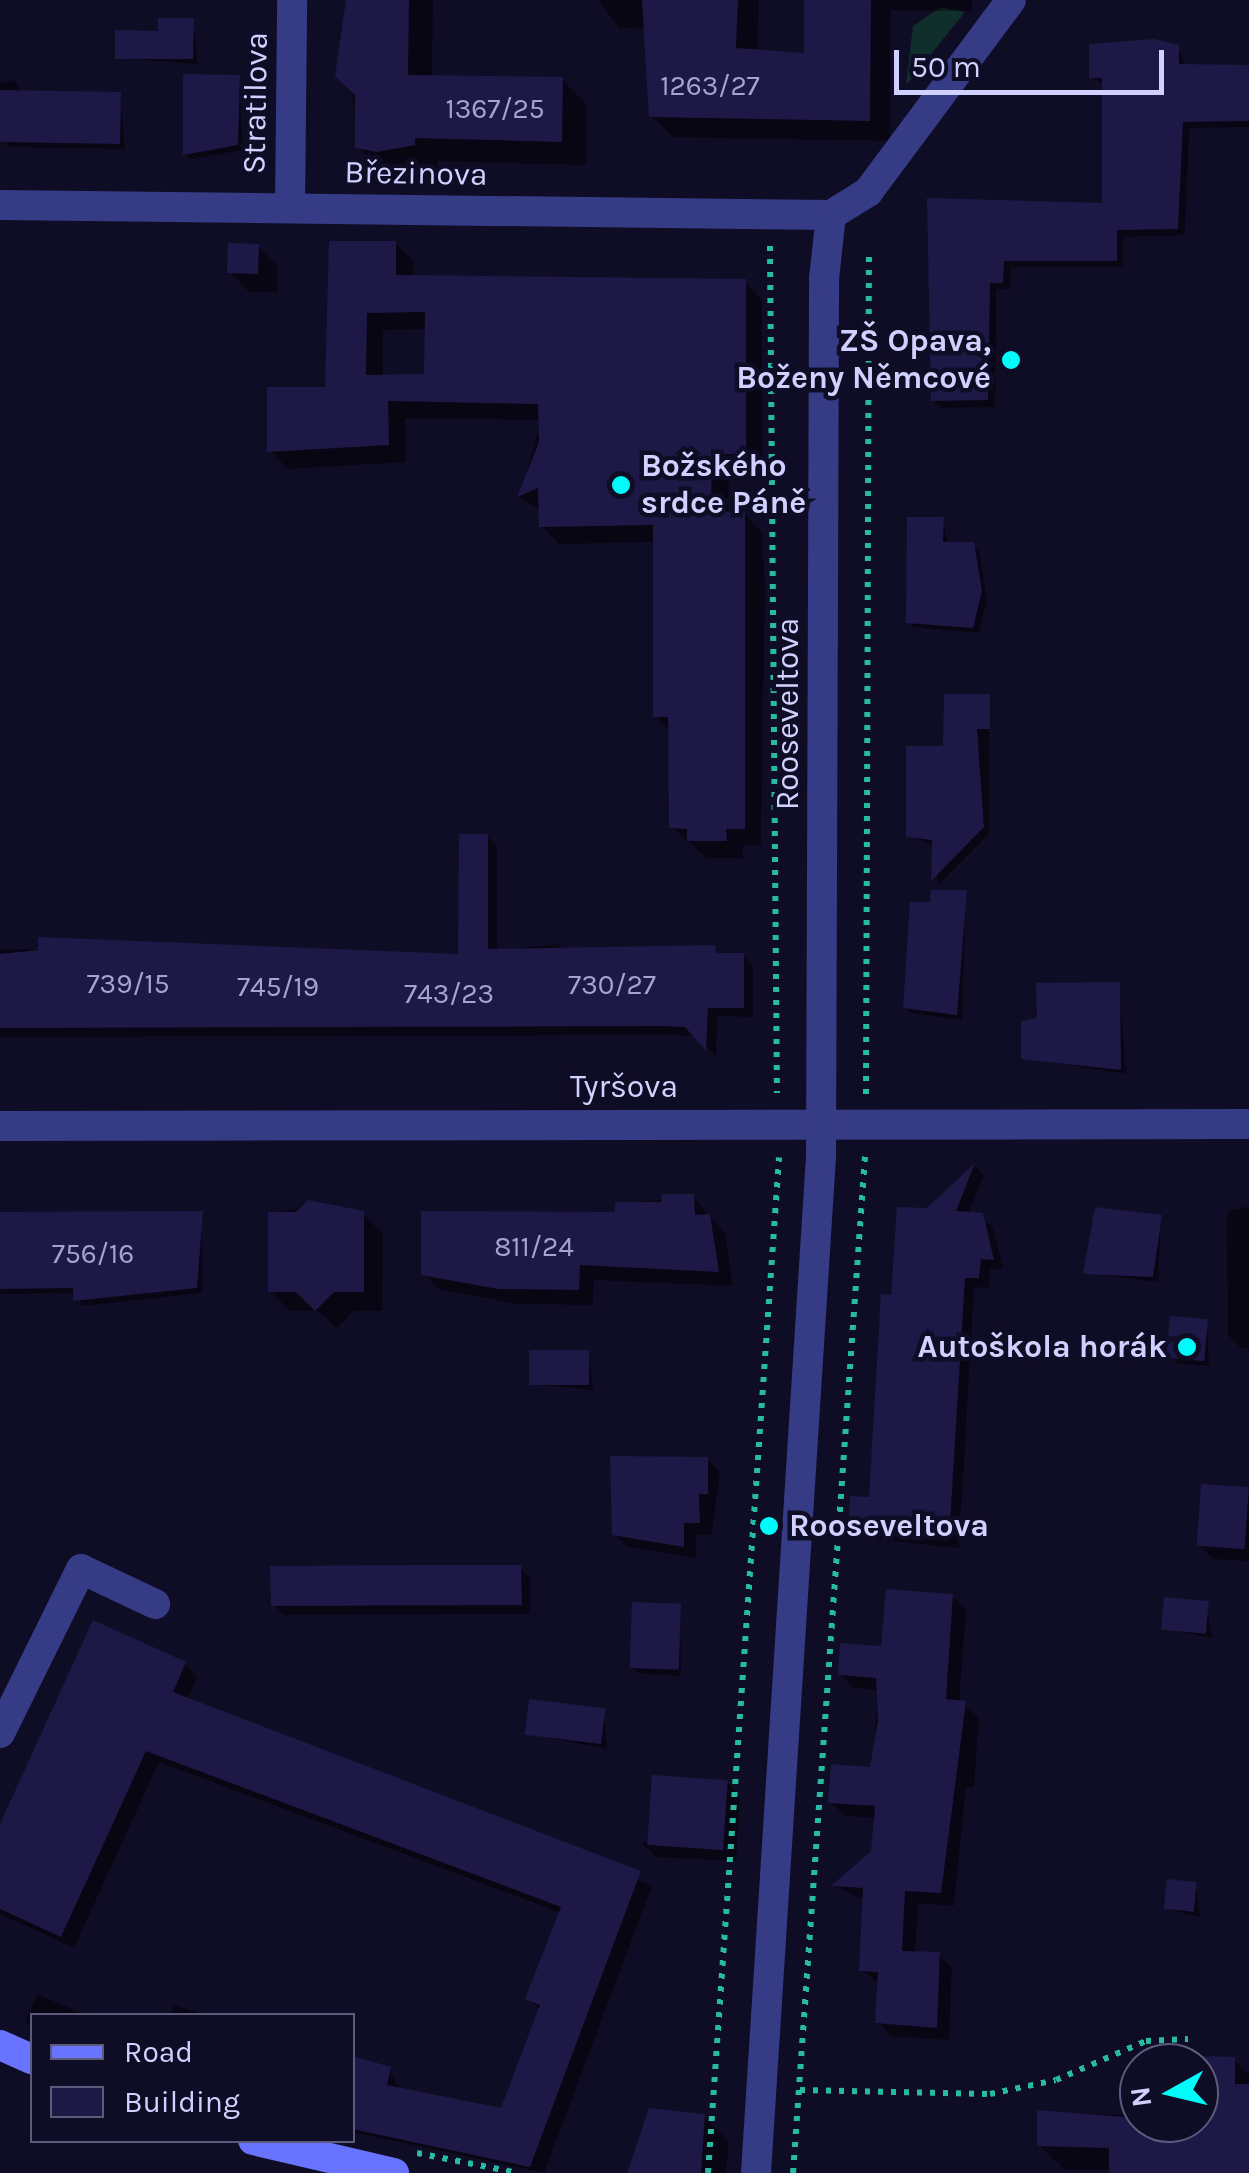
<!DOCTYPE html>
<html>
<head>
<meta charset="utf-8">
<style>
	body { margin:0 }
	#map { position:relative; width:1249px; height:2173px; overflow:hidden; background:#0f0d25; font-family:Karla,sans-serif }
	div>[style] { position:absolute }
	.green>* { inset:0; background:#102f2a }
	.shadow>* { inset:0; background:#0007 }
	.building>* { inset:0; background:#1d1846; transform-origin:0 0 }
	.path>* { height:6px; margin-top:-3px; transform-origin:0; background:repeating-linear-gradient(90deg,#28bba3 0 5px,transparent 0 13px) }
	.street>* { height:30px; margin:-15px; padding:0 15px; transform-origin:15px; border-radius:15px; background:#363b86 }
	.secondary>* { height:30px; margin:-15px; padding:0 15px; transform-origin:15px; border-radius:15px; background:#6874ff }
	.dots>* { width:28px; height:28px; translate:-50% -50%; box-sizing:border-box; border:5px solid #0f0d25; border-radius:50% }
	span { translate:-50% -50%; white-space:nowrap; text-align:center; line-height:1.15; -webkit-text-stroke:9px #0f0d25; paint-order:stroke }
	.number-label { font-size:28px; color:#a4a3d1 }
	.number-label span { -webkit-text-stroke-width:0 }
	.street-label { font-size:32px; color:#d1d1ff }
	.poi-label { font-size:32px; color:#d1d1ff; font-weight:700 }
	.right { translate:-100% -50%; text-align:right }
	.left { translate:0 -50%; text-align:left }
	.legend { position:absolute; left:30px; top:2013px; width:325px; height:130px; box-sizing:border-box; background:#0f0d25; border:2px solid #5d5b7c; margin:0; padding:12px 18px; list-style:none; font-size:30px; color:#d1d1ff }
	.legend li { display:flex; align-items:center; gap:20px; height:50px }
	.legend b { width:50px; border:2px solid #5d5b7c }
	.north { position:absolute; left:1119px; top:2043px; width:100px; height:100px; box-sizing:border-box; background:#0f0d25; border:2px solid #5d5b7c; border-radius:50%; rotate:262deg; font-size:28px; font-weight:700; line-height:40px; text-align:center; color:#d1d1ff }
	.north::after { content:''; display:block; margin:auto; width:35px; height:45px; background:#00fcfa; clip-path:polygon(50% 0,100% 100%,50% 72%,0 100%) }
	.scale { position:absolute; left:894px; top:50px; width:270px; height:45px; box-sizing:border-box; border:5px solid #d1d1ff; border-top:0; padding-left:12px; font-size:30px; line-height:35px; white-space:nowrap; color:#d1d1ff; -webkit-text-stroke:8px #0f0d25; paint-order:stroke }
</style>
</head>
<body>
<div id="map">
	<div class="green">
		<div style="clip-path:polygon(941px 7px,965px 12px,906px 85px,913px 26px)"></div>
	</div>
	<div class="shadow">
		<div style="clip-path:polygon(346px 0,433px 0,432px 78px,562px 79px,586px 104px,586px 165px,438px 161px,438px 168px,381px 171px,357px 146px)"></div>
		<div style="clip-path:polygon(598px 0,759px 0,757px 52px,807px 56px,807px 0,972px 0,972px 11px,891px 10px,890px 141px,673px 137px,651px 116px,646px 29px,619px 28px)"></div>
		<div style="clip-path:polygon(193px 21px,198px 64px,117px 58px,161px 34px)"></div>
		<div style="clip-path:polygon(1178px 47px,1186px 66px,1249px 67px,1249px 127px,1189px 128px,1185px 235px,1123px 237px,1123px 267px,1011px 267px,1010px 289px,996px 289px,995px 407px,941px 408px,933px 400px,929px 201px,1104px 205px,1104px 85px,1092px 77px)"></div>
		<div style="clip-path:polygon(239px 77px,243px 150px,191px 159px,186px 154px)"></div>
		<div style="clip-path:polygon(15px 80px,21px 93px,120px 94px,125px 149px,9px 147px,0 135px,0 83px)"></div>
		<div style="clip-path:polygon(evenodd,395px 243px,413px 261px,413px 277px,745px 282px,762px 300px,762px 470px,729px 471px,728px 514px,744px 514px,762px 532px,765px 588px,761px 845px,743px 845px,743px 858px,707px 858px,672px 827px,671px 732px,655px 716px,656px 542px,559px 544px,541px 526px,541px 511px,520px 497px,541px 420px,405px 418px,406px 462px,288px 469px,270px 451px,328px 389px,395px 243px,427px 329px,426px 377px,383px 377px,383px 330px,427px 329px)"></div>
		<div style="clip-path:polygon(258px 246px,277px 266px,277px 292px,249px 292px,230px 272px)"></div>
		<div style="clip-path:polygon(909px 519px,943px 520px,948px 544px,979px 550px,987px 599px,979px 633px,912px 627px)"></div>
		<div style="clip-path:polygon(989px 696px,989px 834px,938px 885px,934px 845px,908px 836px,945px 749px)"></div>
		<div style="clip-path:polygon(487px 836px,497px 846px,497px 951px,558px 944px,566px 952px,743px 955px,753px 965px,753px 1017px,717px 1016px,716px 1057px,696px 1036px,672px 1035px,0 1037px,0 949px,460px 956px)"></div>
		<div style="clip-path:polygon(966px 892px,962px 1020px,911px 1013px,905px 1007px,933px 904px)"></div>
		<div style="clip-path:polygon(1119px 985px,1126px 1074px,1024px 1058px)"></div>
		<div style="clip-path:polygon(975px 1166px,984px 1175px,968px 1214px,993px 1226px,1003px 1269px,990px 1269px,989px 1288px,974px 1287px,959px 1548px,861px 1538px,851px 1528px,872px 1500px,894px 1297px,928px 1210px)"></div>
		<div style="clip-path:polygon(693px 1197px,725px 1233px,733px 1286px,594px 1280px,593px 1305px,516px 1304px,439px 1289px,424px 1274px,618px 1215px,618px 1204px)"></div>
		<div style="clip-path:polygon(323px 1203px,334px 1214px,363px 1214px,383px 1234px,382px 1311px,354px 1311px,337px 1328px,318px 1311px,290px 1311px,270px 1291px,271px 1214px)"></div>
		<div style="clip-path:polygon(1249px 1206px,1249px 1348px,1241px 1348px,1228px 1335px,1227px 1212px)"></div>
		<div style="clip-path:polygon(202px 1214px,202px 1293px,82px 1306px,76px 1293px,0 1294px,0 1215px)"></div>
		<div style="clip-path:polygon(1161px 1217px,1158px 1282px,1085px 1273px)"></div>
		<div style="clip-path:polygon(1207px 1321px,1209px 1366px,1176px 1363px,1171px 1357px)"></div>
		<div style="clip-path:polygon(588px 1353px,594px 1390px,531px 1384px)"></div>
		<div style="clip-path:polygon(707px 1459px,720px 1472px,712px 1535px,696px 1535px,696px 1558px,628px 1547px,614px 1534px)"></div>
		<div style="clip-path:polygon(1249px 1489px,1249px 1561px,1213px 1559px,1199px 1545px)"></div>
		<div style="clip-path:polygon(520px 1568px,530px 1577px,530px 1614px,284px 1615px,274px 1605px)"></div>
		<div style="clip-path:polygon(952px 1596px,966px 1610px,959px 1703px,979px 1717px,974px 1787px,966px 1787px,954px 1906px,918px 1903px,915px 1954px,939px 1955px,952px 1968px,949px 2040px,891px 2036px,878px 2022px,880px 1984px,862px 1970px,865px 1900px,834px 1886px,874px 1852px,876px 1818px,845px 1816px,831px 1802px,873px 1769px,878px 1690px,854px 1688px,840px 1674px)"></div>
		<div style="clip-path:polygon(1207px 1603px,1212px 1638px,1164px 1629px)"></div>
		<div style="clip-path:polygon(680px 1607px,681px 1676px,637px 1673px,631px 1667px)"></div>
		<div style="clip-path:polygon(94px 1623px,185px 1664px,197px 1677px,187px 1700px,652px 1886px,544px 2173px,352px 2132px,352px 2058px,389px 2070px,400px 2090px,503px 2111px,540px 2010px,528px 1998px,561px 1913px,159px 1762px,74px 1948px,0 1914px,0 1830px)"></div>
		<div style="clip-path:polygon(604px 1712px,607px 1749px,527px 1734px)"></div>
		<div style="clip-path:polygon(727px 1782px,740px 1795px,736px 1861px,656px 1857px,643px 1844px)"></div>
		<div style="clip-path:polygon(1196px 1884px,1200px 1917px,1165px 1908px)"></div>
		<div style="clip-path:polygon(37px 1994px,88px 2016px,32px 2016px,32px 2027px,26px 2020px)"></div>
		<div style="clip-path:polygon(174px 2005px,210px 2016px,171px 2016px)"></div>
		<div style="clip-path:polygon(1234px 2060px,1249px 2074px,1249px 2173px,1064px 2169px,1039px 2145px,1039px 2113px,1131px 2115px,1132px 2063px,1139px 2063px,1139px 2123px,1199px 2123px,1199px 2063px,1143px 2063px)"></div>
		<div style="clip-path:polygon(704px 2116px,729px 2142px,726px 2173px,631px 2173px)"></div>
	</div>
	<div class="building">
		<div style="clip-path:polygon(346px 0,409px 0,408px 75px,563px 77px,562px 142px,415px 138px,415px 145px,377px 152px,355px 148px,355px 95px,335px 76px)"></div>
		<div style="clip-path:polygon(642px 0,738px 0,736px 48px,804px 53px,804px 0,871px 0,870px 121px,649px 117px)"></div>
		<div style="clip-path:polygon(158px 18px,194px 18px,193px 59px,115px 59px,115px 30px,158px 31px)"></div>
		<div style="clip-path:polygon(1154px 39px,1179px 45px,1179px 64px,1249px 65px,1249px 121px,1183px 122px,1178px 229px,1117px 230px,1117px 261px,1004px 261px,1003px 283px,990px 283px,988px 400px,931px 401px,927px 198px,1102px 203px,1102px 78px,1089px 78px,1089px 44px)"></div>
		<div style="clip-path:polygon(183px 74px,240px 75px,238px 145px,183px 155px)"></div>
		<div style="left:0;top:90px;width:121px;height:52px;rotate:1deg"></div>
		<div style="clip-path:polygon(evenodd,329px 241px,396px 241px,396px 275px,746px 279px,746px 454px,712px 454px,711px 512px,745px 512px,745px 829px,726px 829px,727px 841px,687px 841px,687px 829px,669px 828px,668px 717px,653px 717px,653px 525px,539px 527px,538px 488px,517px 497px,539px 442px,538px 404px,388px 401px,389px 445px,267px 452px,267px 387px,325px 387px,329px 241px,425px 312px,424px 374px,366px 375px,367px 313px,425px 312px)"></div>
		<div style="left:228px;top:243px;width:31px;height:30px;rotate:2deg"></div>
		<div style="clip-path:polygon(907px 517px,944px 517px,943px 542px,974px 542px,982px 591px,973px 628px,906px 623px)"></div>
		<div style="clip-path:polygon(944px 694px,990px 694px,990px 729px,977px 729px,984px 827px,931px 881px,932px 840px,906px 837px,906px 746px,943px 746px)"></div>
		<div style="clip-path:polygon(459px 834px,488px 834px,488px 949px,715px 945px,716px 953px,744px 953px,744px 1008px,708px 1008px,706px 1051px,685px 1027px,661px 1026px,0 1028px,0 954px,38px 950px,38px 937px,458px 954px)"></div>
		<div style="clip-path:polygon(931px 890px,967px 890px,957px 1015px,903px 1008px,910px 902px,930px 902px)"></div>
		<div style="clip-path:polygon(1120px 982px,1121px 1070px,1021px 1059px,1021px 1021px,1037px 1018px,1036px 983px)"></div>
		<div style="clip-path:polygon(975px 1163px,956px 1211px,983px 1213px,994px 1260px,981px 1259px,979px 1278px,965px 1278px,949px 1539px,848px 1529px,850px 1496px,869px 1497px,881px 1294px,891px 1295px,897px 1207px,927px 1208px)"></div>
		<div style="clip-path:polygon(662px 1194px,694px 1194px,695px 1215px,710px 1214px,719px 1272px,580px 1265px,579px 1290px,498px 1289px,421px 1275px,421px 1211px,615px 1212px,615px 1202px,661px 1202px)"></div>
		<div style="clip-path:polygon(308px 1200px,364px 1211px,364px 1292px,334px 1292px,315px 1311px,296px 1292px,268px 1292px,268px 1212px,296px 1212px)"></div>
		<div style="clip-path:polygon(1095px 1207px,1162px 1215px,1153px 1277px,1083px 1274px)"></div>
		<div style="clip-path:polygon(203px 1211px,197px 1288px,73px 1301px,73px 1288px,0 1289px,0 1212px)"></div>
		<div style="left:1170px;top:1316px;width:38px;height:42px;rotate:5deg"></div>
		<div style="left:529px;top:1350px;width:60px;height:35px"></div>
		<div style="clip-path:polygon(610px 1456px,708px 1457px,708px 1494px,699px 1494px,700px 1523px,684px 1523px,684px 1547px,612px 1535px)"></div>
		<div style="left:1201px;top:1484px;width:48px;height:62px;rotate:4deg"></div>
		<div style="clip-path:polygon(411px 1565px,521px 1565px,522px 1605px,271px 1606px,270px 1566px)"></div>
		<div style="clip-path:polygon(886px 1589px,953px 1594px,946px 1699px,966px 1701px,941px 1893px,905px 1891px,902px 1951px,940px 1952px,937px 2028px,875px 2023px,878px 1972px,859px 1971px,863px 1888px,831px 1886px,871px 1851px,875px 1806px,828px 1803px,831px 1764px,870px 1767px,878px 1721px,876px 1678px,838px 1675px,840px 1643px,881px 1646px)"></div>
		<div style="left:1164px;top:1597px;width:45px;height:33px;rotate:5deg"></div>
		<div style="left:632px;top:1602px;width:49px;height:66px;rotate:2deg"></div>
		<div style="clip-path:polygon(93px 1620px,186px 1662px,173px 1692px,641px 1871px,530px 2167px,352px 2129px,352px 2056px,391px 2067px,387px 2085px,501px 2108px,540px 2005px,525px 1999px,561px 1907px,146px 1751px,61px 1937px,0 1909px,0 1824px)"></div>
		<div style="left:529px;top:1699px;width:77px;height:36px;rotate:7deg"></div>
		<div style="left:652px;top:1775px;width:76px;height:70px;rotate:4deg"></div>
		<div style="left:1167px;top:1879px;width:30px;height:30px;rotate:6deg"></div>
		<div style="clip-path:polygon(1199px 2056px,1235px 2057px,1235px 2084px,1249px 2084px,1249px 2173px,1109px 2173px,1109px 2148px,1037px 2146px,1037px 2110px,1199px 2123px)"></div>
		<div style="clip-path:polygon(649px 2108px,705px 2114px,701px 2173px,627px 2173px)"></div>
	</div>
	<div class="path">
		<div style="left:770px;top:246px;width:847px;rotate:89.53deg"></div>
		<div style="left:866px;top:1094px;width:843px;rotate:-89.8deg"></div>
		<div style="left:800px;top:2090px;width:190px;rotate:1.2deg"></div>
		<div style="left:990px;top:2094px;width:67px;rotate:-12deg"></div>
		<div style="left:1056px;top:2080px;width:98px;rotate:-23.4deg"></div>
		<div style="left:1146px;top:2041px;width:42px;rotate:-2.7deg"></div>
		<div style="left:417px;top:2153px;width:103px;rotate:11.2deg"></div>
		<div style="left:708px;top:2173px;width:1018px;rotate:-86deg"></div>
		<div style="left:793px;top:2173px;width:1019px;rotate:-85.95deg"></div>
	</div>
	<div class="street">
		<div style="left:0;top:205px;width:831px;rotate:0.69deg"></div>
		<div style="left:290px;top:208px;width:208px;rotate:-89.4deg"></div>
		<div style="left:831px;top:215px;width:44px;rotate:-31.9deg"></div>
		<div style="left:868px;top:192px;width:239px;rotate:-53.3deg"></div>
		<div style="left:0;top:1126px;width:1249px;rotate:-0.09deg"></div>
		<div style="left:0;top:1733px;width:183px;rotate:-63.7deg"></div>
		<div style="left:81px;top:1569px;width:82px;rotate:25.3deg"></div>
		<div style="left:756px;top:2173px;width:1017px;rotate:-86.34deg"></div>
		<div style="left:821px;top:1158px;width:879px;rotate:-89.8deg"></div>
		<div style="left:824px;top:279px;width:64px;rotate:-83.8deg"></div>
	</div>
	<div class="secondary">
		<div style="left:0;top:2045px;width:35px;rotate:24deg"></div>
		<div style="left:253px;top:2140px;width:145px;rotate:13.2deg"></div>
	</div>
	<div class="dots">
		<div style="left:1011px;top:360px;background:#00fcfa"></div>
		<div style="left:621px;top:485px;background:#00fcfa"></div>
		<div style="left:1187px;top:1347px;background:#00fcfa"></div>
		<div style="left:769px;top:1526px;background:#00fcfa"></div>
	</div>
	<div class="number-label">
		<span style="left:710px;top:86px">1263/27</span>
		<span style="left:495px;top:109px">1367/25</span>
		<span style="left:128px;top:984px">739/15</span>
		<span style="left:612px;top:985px">730/27</span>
		<span style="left:278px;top:987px">745/19</span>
		<span style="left:449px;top:994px">743/23</span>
		<span style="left:534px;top:1247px">811/24</span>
		<span style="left:93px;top:1254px">756/16</span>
	</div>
	<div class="street-label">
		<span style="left:256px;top:103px;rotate:-89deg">Stratilova</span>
		<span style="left:416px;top:174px;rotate:1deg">Březinova</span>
		<span style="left:788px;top:714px;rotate:-90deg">Rooseveltova</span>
		<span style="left:624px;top:1087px">Tyršova</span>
	</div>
	<div class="poi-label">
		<span class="right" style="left:991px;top:360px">ZŠ Opava,<br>Boženy Němcové</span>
		<span class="left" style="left:641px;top:485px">Božského<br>srdce Páně</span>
		<span class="right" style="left:1167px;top:1347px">Autoškola horák</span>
		<span class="left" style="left:789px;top:1526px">Rooseveltova</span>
	</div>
	<ul class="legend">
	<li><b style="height:12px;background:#6874ff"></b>Road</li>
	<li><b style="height:28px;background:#1d1846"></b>Building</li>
	</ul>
	<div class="north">N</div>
	<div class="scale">50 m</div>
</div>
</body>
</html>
